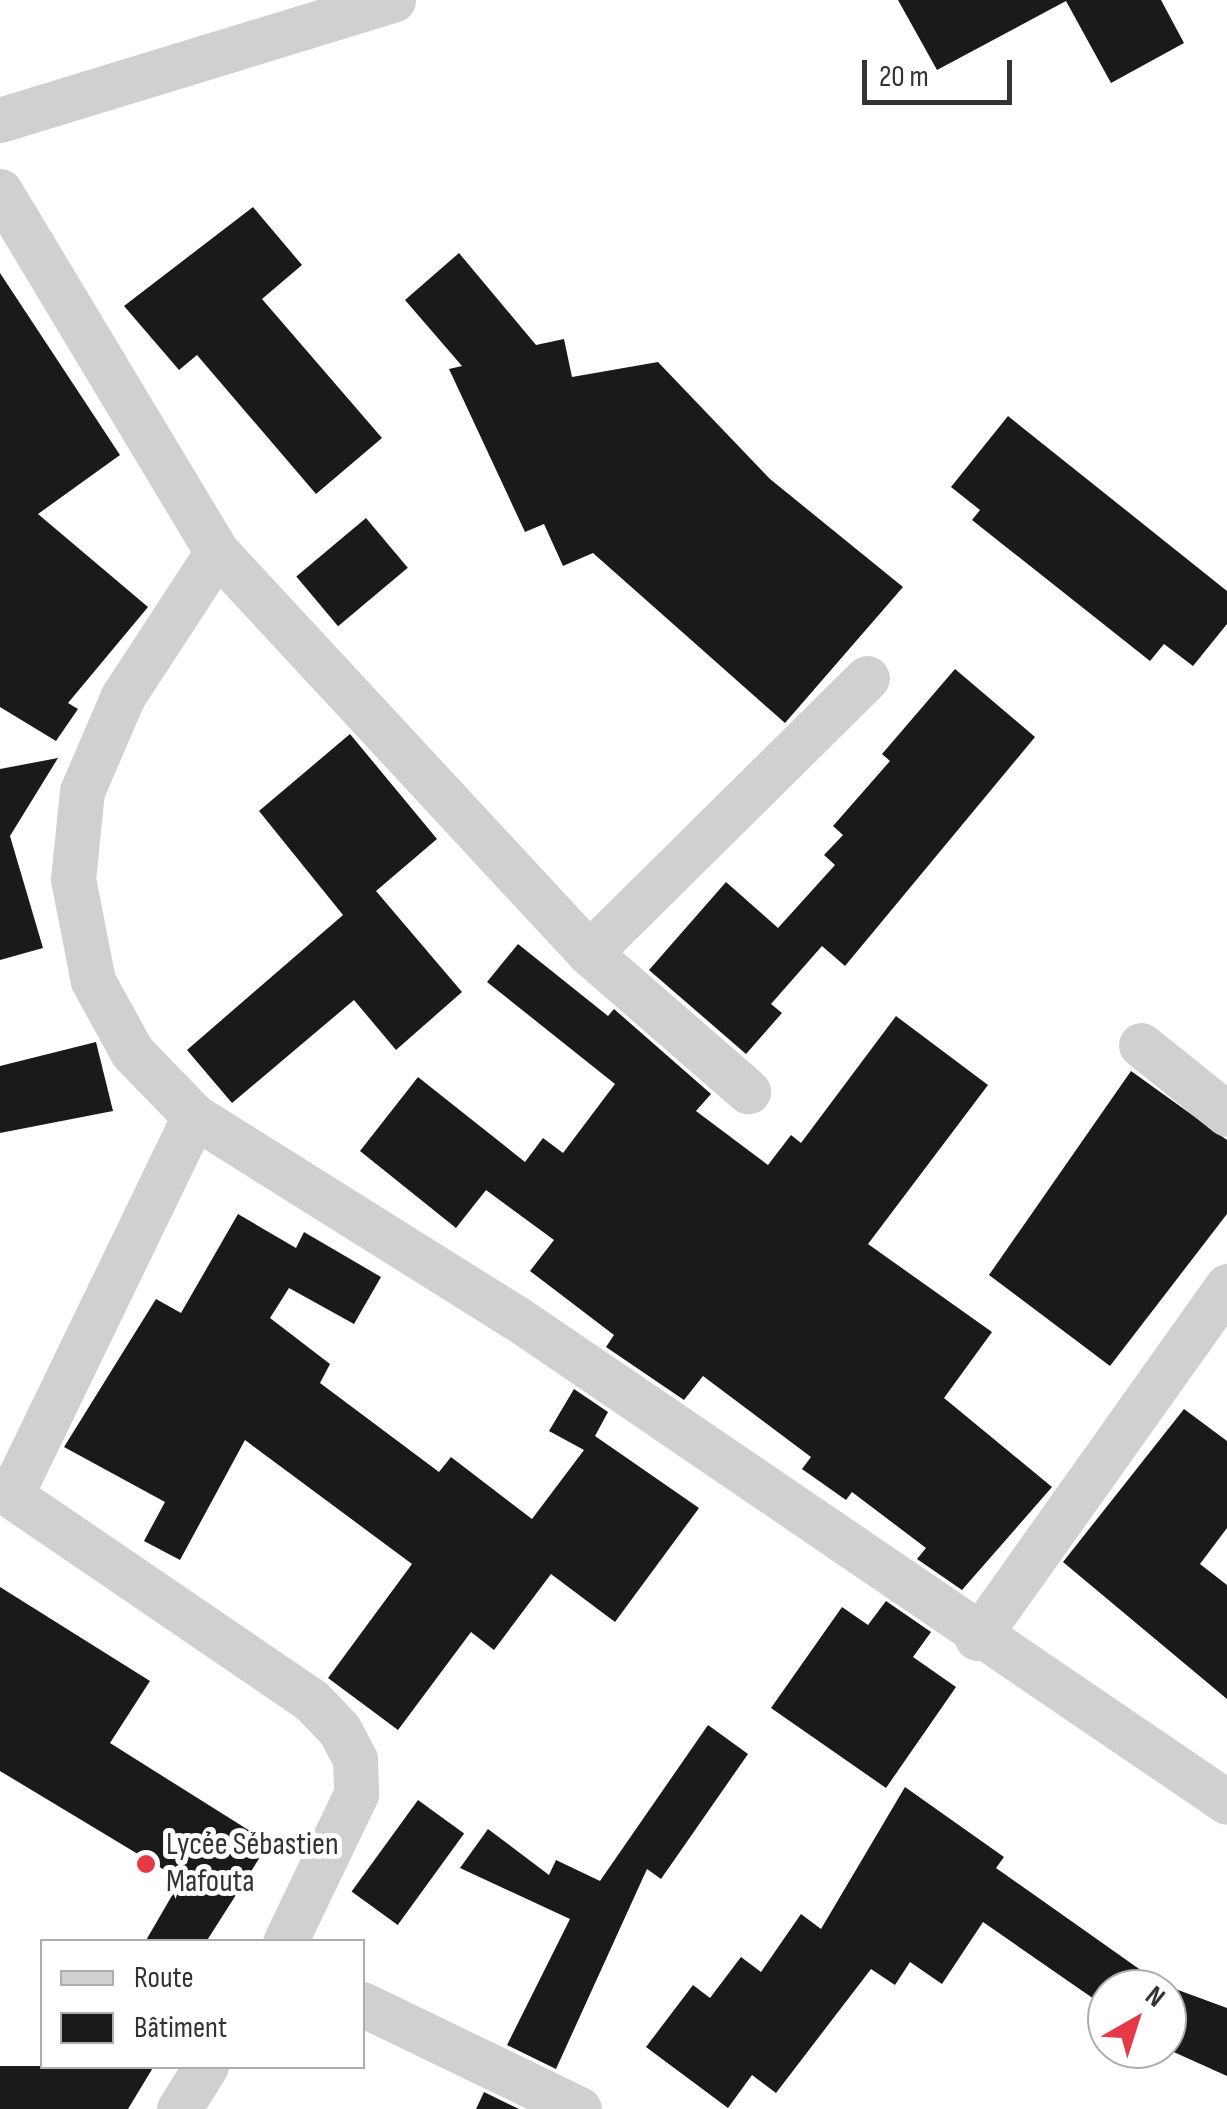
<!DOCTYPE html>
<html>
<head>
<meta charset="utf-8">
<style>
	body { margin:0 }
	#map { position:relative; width:1227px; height:2109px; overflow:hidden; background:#fff; font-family:"Sofia Sans Condensed",sans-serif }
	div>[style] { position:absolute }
	.building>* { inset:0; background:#1a1a1a; transform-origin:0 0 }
	.street>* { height:45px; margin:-22.5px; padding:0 22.5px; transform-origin:22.5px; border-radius:22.5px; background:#d0d0d0 }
	.dots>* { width:28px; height:28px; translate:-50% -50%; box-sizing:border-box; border:5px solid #fff; border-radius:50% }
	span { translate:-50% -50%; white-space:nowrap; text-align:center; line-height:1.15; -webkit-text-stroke:10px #fff; paint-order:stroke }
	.poi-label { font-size:32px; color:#333 }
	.left { translate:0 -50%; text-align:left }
	.legend { position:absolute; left:40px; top:1939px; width:325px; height:130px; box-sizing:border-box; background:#fff; border:2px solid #adadad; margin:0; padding:12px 18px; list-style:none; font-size:30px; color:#333 }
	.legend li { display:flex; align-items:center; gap:20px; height:50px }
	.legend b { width:50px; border:2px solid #adadad }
	.north { position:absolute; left:1087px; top:1969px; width:100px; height:100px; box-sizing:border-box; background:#fff; border:2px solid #adadad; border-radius:50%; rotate:39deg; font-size:28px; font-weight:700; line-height:40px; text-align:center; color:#333 }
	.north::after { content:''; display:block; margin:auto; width:35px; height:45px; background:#e63946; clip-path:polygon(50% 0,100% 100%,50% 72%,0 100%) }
	.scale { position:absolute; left:862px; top:60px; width:150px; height:45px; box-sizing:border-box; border:5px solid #333; border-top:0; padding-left:12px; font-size:30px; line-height:35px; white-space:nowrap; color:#333; -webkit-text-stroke:8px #fff; paint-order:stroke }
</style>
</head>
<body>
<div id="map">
	<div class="building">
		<div style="clip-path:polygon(898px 0,1161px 0,1184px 43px,1111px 83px,1066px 1px,937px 70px)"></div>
		<div style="clip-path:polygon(253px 207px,302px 265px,262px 299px,382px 438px,316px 494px,197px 355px,179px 370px,124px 306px)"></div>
		<div style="clip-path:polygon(459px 253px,536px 345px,564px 339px,572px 377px,658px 362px,770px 479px,903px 587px,785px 723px,593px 553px,563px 566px,544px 524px,525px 532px,449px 369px,462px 366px,405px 300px)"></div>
		<div style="clip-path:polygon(0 273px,120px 455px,38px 514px,148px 607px,68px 703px,78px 709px,56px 741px,0 707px)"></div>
		<div style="clip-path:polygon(1008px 416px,1227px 591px,1227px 624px,1193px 666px,1164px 644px,1150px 661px,972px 520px,980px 510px,951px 487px)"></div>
		<div style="left:366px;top:518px;width:65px;height:91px;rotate:50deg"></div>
		<div style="clip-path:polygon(955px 669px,1035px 737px,845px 966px,822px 946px,771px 1004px,782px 1013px,746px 1054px,649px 970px,726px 882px,778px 928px,835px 865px,824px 855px,843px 835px,833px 826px,890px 761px,882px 754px)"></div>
		<div style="clip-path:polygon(350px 734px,437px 839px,376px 891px,462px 992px,396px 1050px,354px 1000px,232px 1103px,187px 1050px,343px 915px,259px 811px)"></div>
		<div style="clip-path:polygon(58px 758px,10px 836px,43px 948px,0 960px,0 769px)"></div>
		<div style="clip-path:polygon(518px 944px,608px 1016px,614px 1009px,711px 1094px,696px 1111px,768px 1165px,791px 1135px,801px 1143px,896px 1016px,988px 1085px,868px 1244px,992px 1332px,944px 1398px,1052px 1487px,962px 1590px,917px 1559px,926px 1548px,852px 1492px,846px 1500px,802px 1469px,811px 1457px,703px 1376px,684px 1400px,606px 1347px,614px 1335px,530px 1271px,554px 1240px,486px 1190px,456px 1228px,360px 1151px,418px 1077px,525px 1162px,543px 1138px,563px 1153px,615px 1084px,487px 982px)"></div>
		<div style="clip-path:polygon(96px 1042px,113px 1111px,0 1133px,0 1066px)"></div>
		<div style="clip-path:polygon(1131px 1071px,1227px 1140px,1227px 1214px,1110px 1366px,989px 1275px)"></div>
		<div style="clip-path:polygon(238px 1214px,296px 1248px,304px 1232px,381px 1277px,354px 1324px,289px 1288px,270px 1318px,330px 1364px,320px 1383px,439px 1472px,451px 1457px,532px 1519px,584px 1450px,549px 1431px,574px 1389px,608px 1412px,595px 1436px,699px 1508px,615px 1622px,551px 1574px,494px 1650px,471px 1632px,398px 1730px,328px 1678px,412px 1564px,245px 1440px,180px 1560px,144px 1541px,165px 1502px,64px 1447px,156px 1299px,181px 1313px)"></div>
		<div style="clip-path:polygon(1184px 1409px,1227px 1441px,1227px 1528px,1200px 1564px,1227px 1585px,1227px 1699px,1063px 1562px)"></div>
		<div style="clip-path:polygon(0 1587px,150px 1681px,110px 1743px,269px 1843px,206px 1942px,145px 1942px,181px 1880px,0 1771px)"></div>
		<div style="clip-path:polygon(886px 1601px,931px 1632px,913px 1657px,956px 1687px,886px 1788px,771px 1708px,842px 1607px,868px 1625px)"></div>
		<div style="clip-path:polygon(708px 1725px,748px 1754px,661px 1879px,647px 1869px,556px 2069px,507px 2045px,570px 1919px,460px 1868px,488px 1829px,549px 1875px,556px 1860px,600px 1881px)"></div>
		<div style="clip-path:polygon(905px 1787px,1004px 1857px,996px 1868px,1159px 1983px,1227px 2008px,1227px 2076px,1167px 2049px,1167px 1989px,1107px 1989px,1107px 2008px,983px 1922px,942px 1984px,910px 1962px,895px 1985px,871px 1969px,776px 2093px,752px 2075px,728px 2108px,646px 2047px,693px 1985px,710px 1998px,741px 1957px,761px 1972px,801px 1914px,821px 1929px)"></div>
		<div style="left:418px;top:1800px;width:57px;height:113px;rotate:36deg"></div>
		<div style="clip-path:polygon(0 2066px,154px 2066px,128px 2109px,0 2109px)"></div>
		<div style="clip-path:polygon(484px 2092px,519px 2109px,476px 2109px)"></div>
	</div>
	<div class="street">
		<div style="left:0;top:120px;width:411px;rotate:-17deg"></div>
		<div style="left:0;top:191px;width:421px;rotate:59deg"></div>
		<div style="left:217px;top:552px;width:547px;rotate:47.15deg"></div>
		<div style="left:589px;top:953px;width:211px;rotate:41deg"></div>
		<div style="left:217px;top:552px;width:172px;rotate:123.1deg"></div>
		<div style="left:123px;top:696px;width:103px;rotate:113.3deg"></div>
		<div style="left:82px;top:791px;width:88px;rotate:95.8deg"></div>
		<div style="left:73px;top:879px;width:104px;rotate:78.9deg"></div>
		<div style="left:93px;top:981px;width:81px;rotate:61.2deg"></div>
		<div style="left:132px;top:1052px;width:89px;rotate:45.9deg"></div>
		<div style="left:194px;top:1116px;width:379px;rotate:32.1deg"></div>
		<div style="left:515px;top:1317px;width:861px;rotate:34.26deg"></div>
		<div style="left:589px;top:953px;width:391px;rotate:-44.7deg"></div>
		<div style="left:1141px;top:1045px;width:110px;rotate:38.7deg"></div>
		<div style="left:0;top:1488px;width:376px;rotate:34.3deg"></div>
		<div style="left:311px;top:1700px;width:40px;rotate:46deg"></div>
		<div style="left:339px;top:1729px;width:34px;rotate:62deg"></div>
		<div style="left:355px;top:1759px;width:35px;rotate:88deg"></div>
		<div style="left:356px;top:1794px;width:164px;rotate:115.6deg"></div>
		<div style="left:11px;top:1495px;width:421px;rotate:-64.2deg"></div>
		<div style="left:977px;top:1638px;width:432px;rotate:-54.6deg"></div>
		<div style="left:362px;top:2004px;width:241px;rotate:25.8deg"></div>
		<div style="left:179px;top:2109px;width:51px;rotate:-57.9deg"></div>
	</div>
	<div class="dots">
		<div style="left:146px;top:1864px;background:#e63946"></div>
	</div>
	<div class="poi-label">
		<span class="left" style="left:166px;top:1864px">Lycée Sébastien<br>Mafouta</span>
	</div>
	<ul class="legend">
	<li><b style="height:12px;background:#d0d0d0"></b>Route</li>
	<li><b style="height:28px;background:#1a1a1a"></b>Bâtiment</li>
	</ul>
	<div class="north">N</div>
	<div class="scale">20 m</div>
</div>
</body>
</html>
